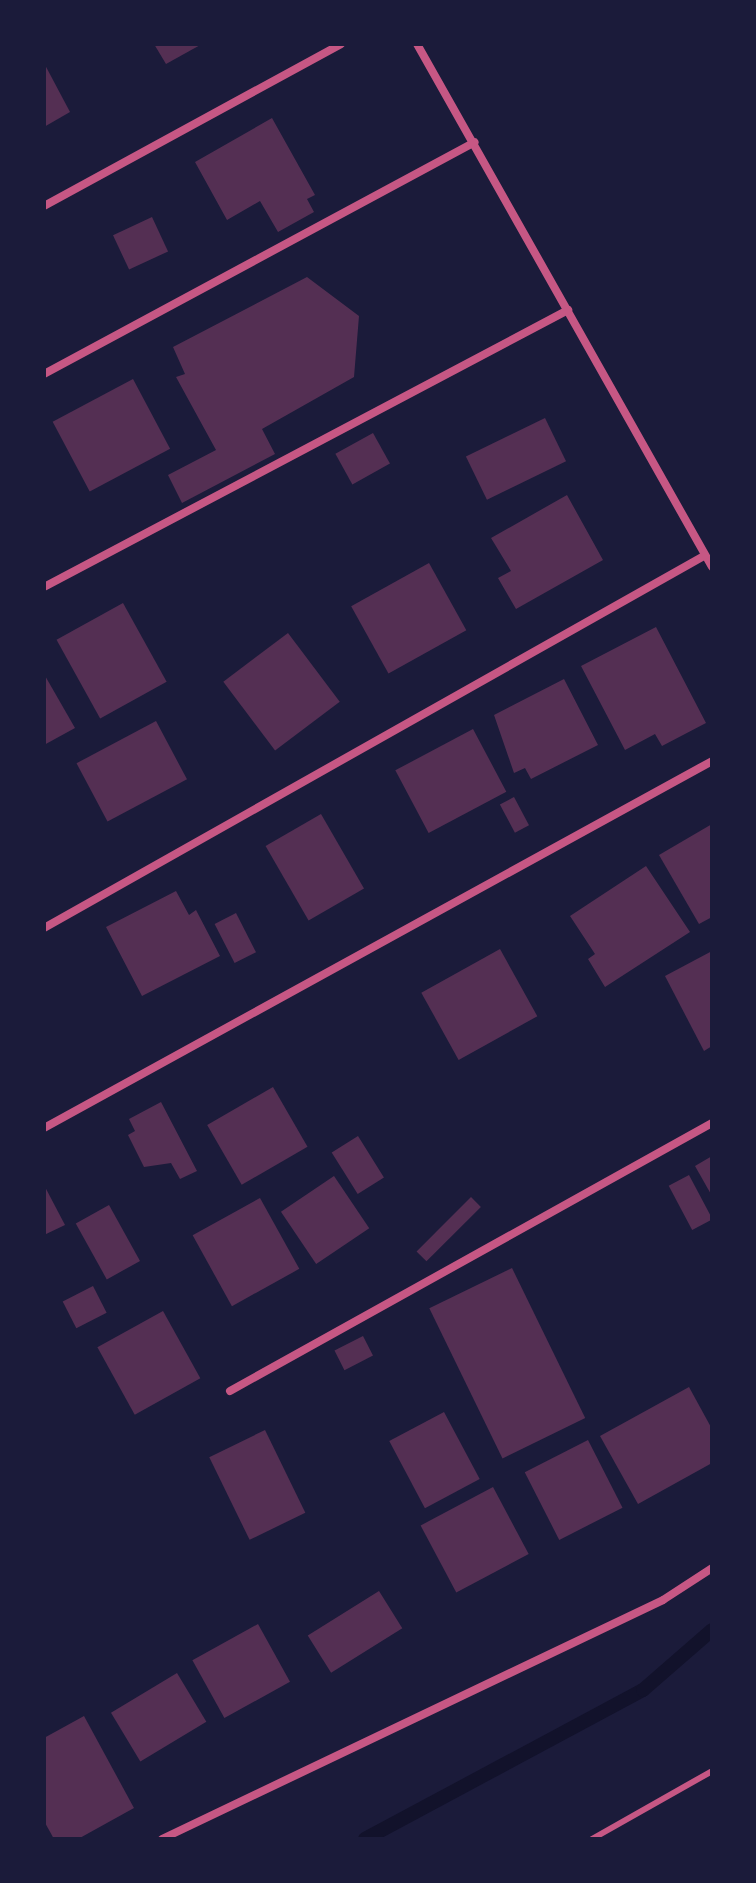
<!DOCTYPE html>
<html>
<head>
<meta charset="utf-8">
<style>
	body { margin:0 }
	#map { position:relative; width:756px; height:1883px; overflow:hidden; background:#1b1b3a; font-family:"Crimson Pro",serif }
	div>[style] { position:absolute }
	.stream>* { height:14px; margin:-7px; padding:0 7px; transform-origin:7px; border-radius:7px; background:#12122b }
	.building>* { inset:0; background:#542f53; transform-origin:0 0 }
	.service>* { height:6px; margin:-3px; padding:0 3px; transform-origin:3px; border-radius:3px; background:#c65784 }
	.minor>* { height:8px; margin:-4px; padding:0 4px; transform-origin:4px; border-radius:4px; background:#c65784 }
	span { translate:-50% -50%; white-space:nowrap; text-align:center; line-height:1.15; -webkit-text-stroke:6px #1b1b3a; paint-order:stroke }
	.frame { position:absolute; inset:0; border:46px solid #1b1b3a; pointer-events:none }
</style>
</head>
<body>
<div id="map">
	<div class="stream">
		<div style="left:365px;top:1839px;width:315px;rotate:-28.2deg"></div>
		<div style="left:643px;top:1690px;width:91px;rotate:-41deg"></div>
	</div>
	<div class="building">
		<div style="clip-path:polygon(154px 44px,202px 44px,166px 64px)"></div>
		<div style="clip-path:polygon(44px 63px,70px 112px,44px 127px)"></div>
		<div style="clip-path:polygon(272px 118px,315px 195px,307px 199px,314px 212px,278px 232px,260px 201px,227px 220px,195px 162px)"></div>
		<div style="left:152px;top:217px;width:38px;height:43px;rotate:65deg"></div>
		<div style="clip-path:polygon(307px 277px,359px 316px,354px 377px,262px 429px,275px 454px,182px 503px,168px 475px,216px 450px,176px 377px,185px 374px,173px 347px)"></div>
		<div style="left:133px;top:379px;width:79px;height:91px;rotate:62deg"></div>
		<div style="left:545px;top:418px;width:48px;height:88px;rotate:64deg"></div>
		<div style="left:373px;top:433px;width:35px;height:43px;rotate:61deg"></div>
		<div style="clip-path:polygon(567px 495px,603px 560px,516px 609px,498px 578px,511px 571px,491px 538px)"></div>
		<div style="left:429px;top:563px;width:77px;height:89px;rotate:61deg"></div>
		<div style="left:123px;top:603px;width:90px;height:76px;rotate:61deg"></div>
		<div style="clip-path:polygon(656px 627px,706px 723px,662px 746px,655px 734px,625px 750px,581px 666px)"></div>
		<div style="left:288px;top:633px;width:86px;height:81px;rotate:53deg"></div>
		<div style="clip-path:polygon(44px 674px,75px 728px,44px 745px)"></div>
		<div style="clip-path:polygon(564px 679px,598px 745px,531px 779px,525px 768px,514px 773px,494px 715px)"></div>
		<div style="left:156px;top:721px;width:66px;height:90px;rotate:62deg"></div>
		<div style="left:473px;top:729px;width:71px;height:88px;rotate:62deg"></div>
		<div style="left:514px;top:797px;width:32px;height:16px;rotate:62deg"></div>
		<div style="left:321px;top:814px;width:86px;height:64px;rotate:60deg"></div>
		<div style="clip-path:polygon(712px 824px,712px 917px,699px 924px,659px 855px)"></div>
		<div style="clip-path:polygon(646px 866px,690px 932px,605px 987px,588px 959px,595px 954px,570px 916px)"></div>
		<div style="clip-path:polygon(176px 891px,189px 915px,196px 910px,220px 956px,142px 996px,106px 927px)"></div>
		<div style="left:236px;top:913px;width:44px;height:24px;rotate:63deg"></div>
		<div style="left:500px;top:949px;width:77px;height:90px;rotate:61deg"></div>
		<div style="clip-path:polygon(712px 951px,712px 1046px,704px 1051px,665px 976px)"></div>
		<div style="left:273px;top:1087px;width:69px;height:76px;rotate:60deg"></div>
		<div style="clip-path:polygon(161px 1102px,197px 1171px,180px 1179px,171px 1163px,144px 1167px,128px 1135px,135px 1131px,129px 1119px)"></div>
		<div style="left:358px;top:1136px;width:49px;height:31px;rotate:58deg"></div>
		<div style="clip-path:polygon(712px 1156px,712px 1196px,695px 1166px)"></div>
		<div style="left:689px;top:1175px;width:50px;height:23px;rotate:62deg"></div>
		<div style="left:334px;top:1176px;width:63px;height:64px;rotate:56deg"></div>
		<div style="clip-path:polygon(44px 1185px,65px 1225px,44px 1235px)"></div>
		<div style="left:471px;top:1197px;width:14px;height:77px;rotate:45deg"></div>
		<div style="left:260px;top:1198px;width:81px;height:77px;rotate:61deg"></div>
		<div style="left:109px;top:1205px;width:64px;height:38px;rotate:61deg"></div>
		<div style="left:512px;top:1268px;width:167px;height:92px;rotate:64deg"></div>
		<div style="left:93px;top:1286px;width:30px;height:34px;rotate:63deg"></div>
		<div style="left:163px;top:1311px;width:77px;height:75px;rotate:61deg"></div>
		<div style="left:363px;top:1336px;width:22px;height:32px;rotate:63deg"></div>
		<div style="clip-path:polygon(689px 1387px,712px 1429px,712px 1463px,638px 1504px,600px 1436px)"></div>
		<div style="left:444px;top:1412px;width:76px;height:62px;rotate:62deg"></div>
		<div style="left:265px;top:1430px;width:92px;height:62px;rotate:64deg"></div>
		<div style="left:588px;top:1440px;width:76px;height:71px;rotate:63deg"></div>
		<div style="left:493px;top:1487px;width:76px;height:82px;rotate:62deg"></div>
		<div style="left:379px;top:1591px;width:44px;height:84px;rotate:58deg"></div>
		<div style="left:258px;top:1624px;width:66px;height:75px;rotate:61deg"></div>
		<div style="left:177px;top:1673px;width:57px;height:77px;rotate:59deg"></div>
		<div style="clip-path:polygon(84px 1716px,134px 1808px,78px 1839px,54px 1839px,44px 1821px,44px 1738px)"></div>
	</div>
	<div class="service">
		<div style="left:592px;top:1839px;width:138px;rotate:-29.5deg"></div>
	</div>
	<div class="minor">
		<div style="left:417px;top:44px;width:600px;rotate:60.57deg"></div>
		<div style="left:44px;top:206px;width:338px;rotate:-28.6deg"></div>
		<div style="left:44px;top:374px;width:489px;rotate:-28.3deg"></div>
		<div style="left:44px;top:587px;width:593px;rotate:-27.86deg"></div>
		<div style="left:44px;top:928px;width:758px;rotate:-29.41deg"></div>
		<div style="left:44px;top:1128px;width:762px;rotate:-28.78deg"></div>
		<div style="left:230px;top:1391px;width:551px;rotate:-29.07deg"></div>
		<div style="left:162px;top:1839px;width:555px;rotate:-25.5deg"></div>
		<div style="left:663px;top:1600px;width:59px;rotate:-33.1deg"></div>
	</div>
	<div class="frame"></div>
</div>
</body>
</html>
